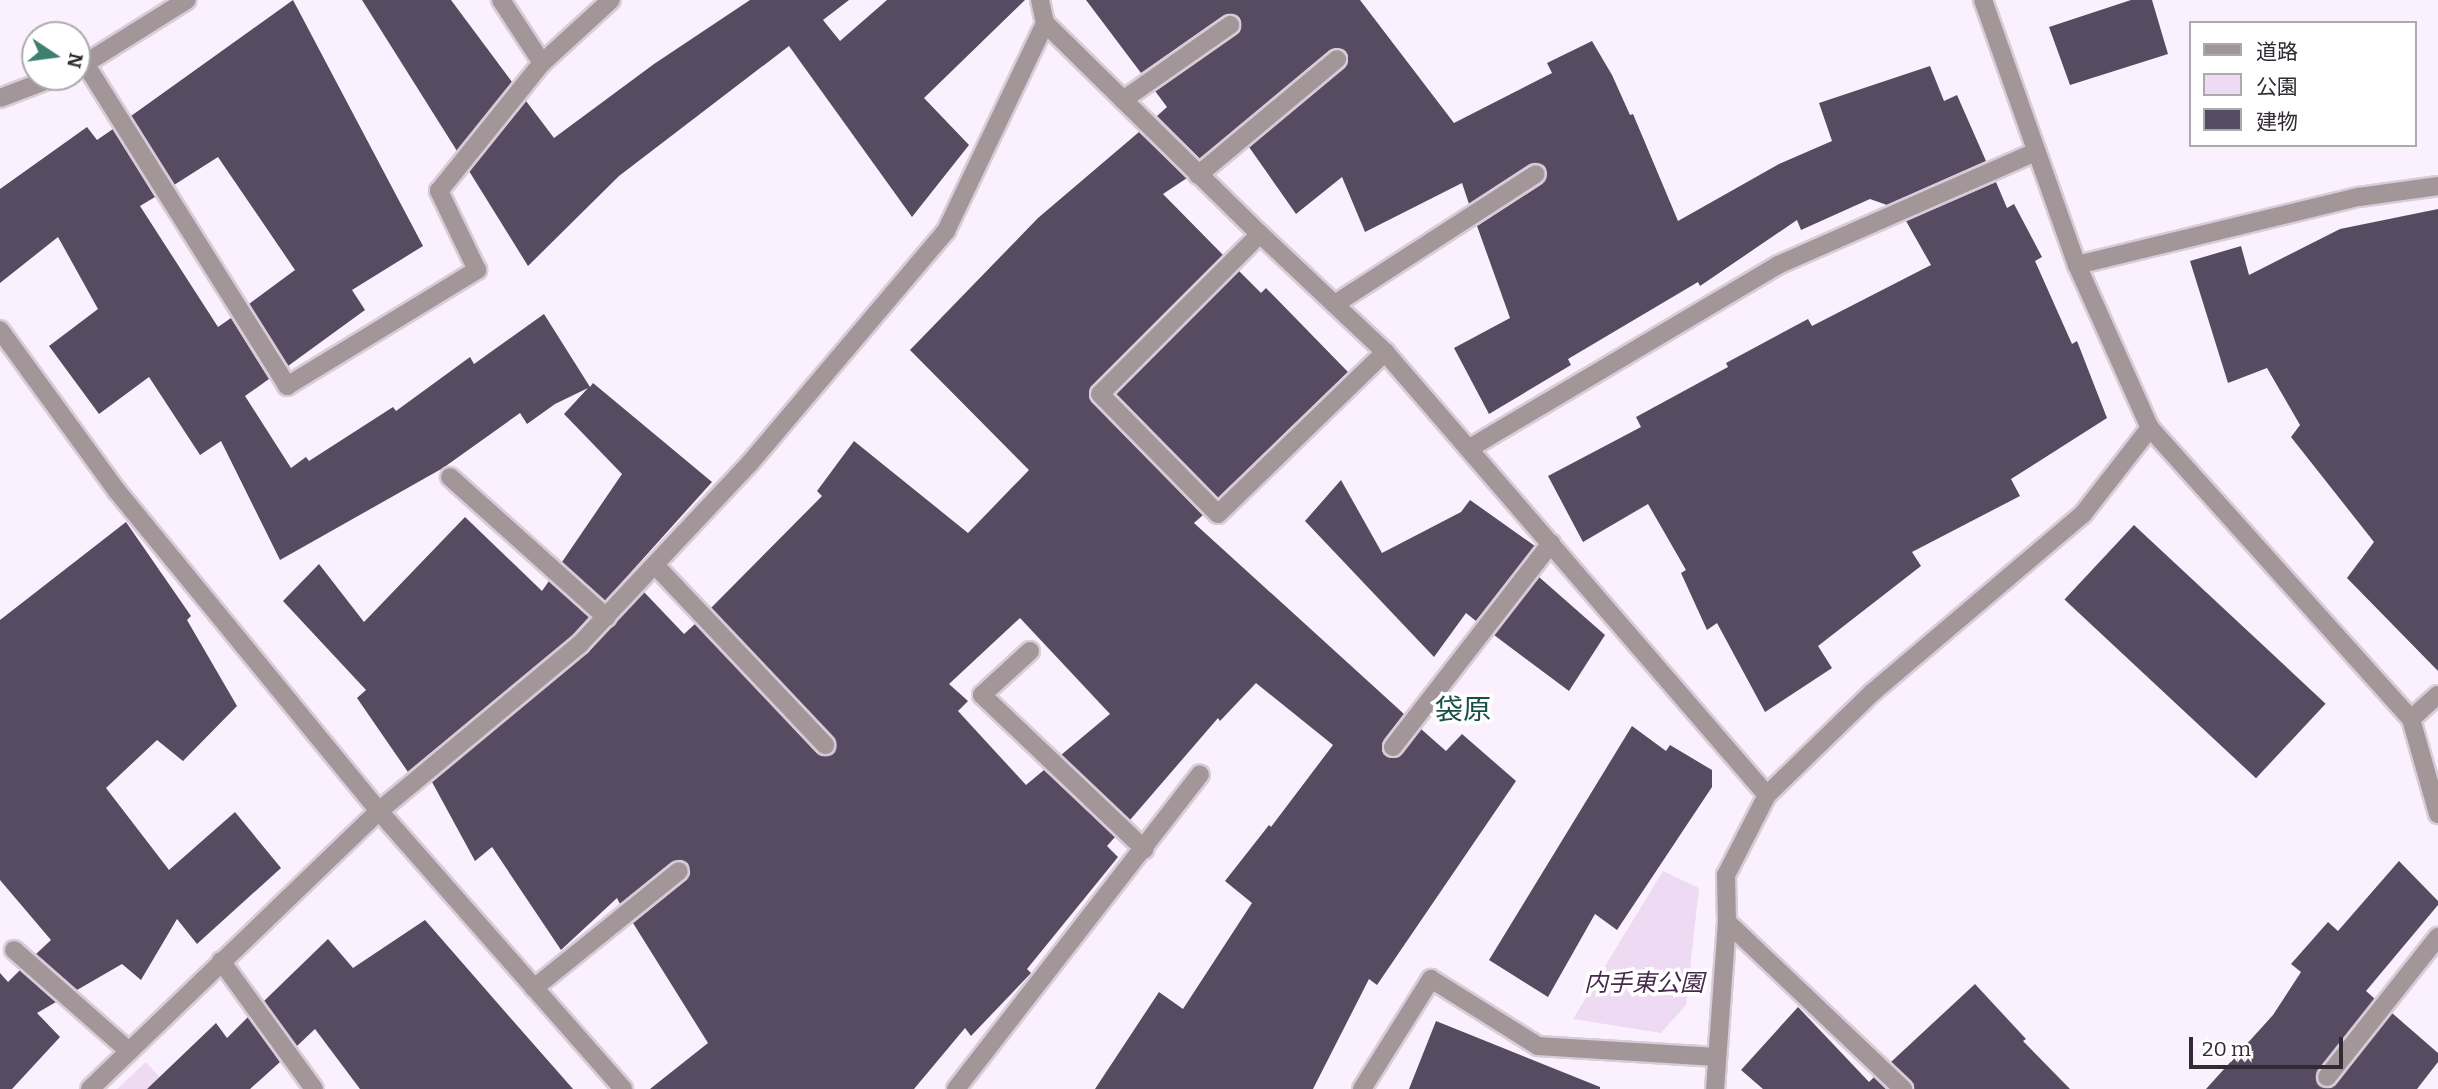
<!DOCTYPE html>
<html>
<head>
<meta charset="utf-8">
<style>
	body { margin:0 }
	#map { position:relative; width:2438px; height:1089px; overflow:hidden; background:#fbf1fe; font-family:Bitter,"Noto Sans JP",serif }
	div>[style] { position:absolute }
	.green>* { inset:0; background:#eedaf3 }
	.building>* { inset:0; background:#574b62; transform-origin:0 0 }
	.roads { filter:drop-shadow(2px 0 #d7cdd9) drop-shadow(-2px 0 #d7cdd9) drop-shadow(0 2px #d7cdd9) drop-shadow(0 -2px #d7cdd9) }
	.minor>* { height:18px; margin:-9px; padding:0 9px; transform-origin:9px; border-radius:9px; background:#a29698 }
	.tertiary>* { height:18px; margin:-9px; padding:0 9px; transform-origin:9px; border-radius:9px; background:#a29698 }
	span { translate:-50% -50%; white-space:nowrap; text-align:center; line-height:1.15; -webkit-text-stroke:7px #fff; paint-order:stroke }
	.park-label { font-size:24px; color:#46294d; font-style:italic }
	.quarter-label { font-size:28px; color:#195045 }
	.legend { position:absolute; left:2189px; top:21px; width:228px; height:126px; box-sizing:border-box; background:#fff; border:2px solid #adaaad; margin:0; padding:9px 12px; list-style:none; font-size:21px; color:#312b33 }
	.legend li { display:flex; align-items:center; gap:14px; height:35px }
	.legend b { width:35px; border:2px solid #adaaad }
	.north { position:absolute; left:21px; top:21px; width:70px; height:70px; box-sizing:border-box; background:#fff; border:2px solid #adaaad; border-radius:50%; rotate:103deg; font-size:19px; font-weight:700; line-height:28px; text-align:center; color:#312b33 }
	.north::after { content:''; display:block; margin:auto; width:24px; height:32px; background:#3d7f70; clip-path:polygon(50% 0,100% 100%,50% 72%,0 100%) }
	.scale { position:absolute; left:2189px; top:1037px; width:154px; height:32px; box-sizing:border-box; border:4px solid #312b33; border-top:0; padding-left:9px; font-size:21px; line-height:24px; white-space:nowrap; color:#312b33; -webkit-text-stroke:5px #fff; paint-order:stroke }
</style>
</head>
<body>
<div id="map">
	<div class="green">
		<div style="clip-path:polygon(1663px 871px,1699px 888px,1686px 1005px,1661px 1033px,1573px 1019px)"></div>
		<div style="clip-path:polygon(146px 1062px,170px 1089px,117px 1089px)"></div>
	</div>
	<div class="building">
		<div style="clip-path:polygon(293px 0,423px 246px,352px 290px,365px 310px,288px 366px,249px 304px,295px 270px,218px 157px,174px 185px,131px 116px)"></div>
		<div style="clip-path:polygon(362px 0,451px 0,512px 82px,457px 151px)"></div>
		<div style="clip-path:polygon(750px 0,849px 0,823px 20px,840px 41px,887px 0,1025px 0,924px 98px,969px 145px,912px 217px,789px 46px,619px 176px,528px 266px,469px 171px,526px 101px,554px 138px,654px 64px)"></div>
		<div style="clip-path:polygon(1086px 0,1360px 0,1454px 123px,1552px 73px,1547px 63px,1592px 41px,1612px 75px,1630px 115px,1633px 114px,1678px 221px,1779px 164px,1832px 141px,1819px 103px,1930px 66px,1944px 101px,1957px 95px,1986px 161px,1887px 205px,1870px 199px,1801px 230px,1797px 220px,1700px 286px,1698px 282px,1568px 359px,1571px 365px,1489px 414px,1454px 348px,1510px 318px,1477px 226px,1542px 184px,1547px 174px,1545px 167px,1536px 163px,1530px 164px,1469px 204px,1462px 183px,1365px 232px,1342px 177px,1296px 214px,1249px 147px,1344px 68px,1348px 58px,1345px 51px,1336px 48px,1330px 50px,1200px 159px,1157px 116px,1167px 107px,1155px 91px,1237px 34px,1241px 25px,1239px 18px,1230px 14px,1223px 16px,1141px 73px)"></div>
		<div style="clip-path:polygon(2131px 0,2152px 0,2168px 54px,2070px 85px,2049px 27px)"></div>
		<div style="clip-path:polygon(87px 127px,97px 140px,113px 129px,155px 197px,140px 206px,218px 327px,231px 318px,269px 379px,245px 396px,291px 468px,306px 457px,309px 461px,393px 407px,396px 411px,470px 357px,474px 364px,544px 314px,590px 387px,593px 383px,712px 482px,605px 601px,562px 562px,622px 474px,564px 414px,588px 388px,555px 404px,527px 424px,520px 413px,443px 468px,280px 560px,221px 441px,200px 455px,149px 377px,99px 414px,49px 346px,98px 309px,58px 237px,0 283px,0 189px)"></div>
		<div style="clip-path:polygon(1139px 132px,1187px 178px,1163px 194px,1223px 255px,1092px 386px,1089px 392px,1091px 401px,1203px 515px,1194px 523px,1404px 714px,1384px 741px,1382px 751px,1386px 756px,1398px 757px,1421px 729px,1446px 751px,1462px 734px,1516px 781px,1377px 985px,1369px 979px,1313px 1089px,1095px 1089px,1159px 992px,1183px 1009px,1252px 903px,1225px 881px,1269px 825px,1271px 827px,1333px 745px,1256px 683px,1220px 721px,1218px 718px,1130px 820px,1061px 755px,1110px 714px,1020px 618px,949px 684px,968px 701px,958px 711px,1026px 785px,1044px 770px,1115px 837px,1107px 846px,1118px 857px,1027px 969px,1031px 973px,971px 1036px,965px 1028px,914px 1089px,650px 1089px,708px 1043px,633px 923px,687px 879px,690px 874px,688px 864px,682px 860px,672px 862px,620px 904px,617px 898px,561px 950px,492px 847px,475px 861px,432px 782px,587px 653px,644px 592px,684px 634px,695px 624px,817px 753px,822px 756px,832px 754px,836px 748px,833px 737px,711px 608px,822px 496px,817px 491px,854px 441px,968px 533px,1029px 470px,910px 350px,1038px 218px)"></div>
		<div style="clip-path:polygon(1996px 182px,2007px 208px,2014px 204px,2042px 257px,2035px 261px,2072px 344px,2077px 341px,2107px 418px,2011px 479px,2020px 496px,1912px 552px,1921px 566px,1818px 646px,1832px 668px,1765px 712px,1717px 623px,1707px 630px,1681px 573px,1686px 570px,1648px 504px,1583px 542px,1548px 476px,1641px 427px,1636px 417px,1728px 367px,1726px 363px,1808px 319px,1812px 326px,1931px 265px,1906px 221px)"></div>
		<div style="clip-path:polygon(2438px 209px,2438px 671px,2347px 578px,2374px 542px,2291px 437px,2300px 425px,2267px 368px,2228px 383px,2190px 261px,2241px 246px,2249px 275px,2340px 229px)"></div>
		<div style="clip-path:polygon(1239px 271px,1261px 293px,1266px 288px,1348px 372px,1218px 498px,1116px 394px)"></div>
		<div style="clip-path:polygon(1341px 480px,1382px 553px,1461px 512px,1470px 500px,1535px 546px,1476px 621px,1466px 613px,1434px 657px,1305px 521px)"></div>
		<div style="clip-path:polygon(465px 517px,542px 591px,549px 581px,589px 617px,572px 636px,408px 772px,357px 698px,366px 690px,283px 601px,319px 564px,364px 622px)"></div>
		<div style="clip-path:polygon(126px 522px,191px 616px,187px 620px,237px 706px,183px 761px,157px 740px,106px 788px,169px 870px,235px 812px,281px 868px,197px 944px,177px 919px,141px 980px,122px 964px,77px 990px,36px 954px,51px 940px,0 880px,0 620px)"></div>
		<div style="left:2134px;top:525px;width:262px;height:102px;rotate:43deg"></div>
		<div style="clip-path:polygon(1539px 577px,1605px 635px,1569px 691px,1494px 635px)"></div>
		<div style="clip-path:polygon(1632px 726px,1666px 751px,1670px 745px,1712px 770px,1712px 787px,1617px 930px,1595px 914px,1548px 997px,1489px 960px)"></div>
		<div style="clip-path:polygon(2399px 861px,2438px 901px,2438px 905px,2366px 991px,2375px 999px,2316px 1076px,2321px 1086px,2331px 1088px,2335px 1085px,2392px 1013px,2438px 1053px,2438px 1062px,2417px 1089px,2206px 1089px,2273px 1015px,2301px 972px,2291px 964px,2328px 922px,2338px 931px)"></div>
		<div style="clip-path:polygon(425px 920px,507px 1014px,573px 1089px,360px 1089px,315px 1029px,297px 1046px,264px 1001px,328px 939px,353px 968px)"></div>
		<div style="clip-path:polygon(20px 970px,56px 1002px,37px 1013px,60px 1037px,12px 1089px,0 1089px,0 973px,8px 982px)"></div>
		<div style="clip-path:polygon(1975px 984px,2026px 1039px,2023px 1041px,2070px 1089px,1914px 1089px,1911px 1081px,1891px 1062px)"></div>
		<div style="clip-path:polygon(1798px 1007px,1869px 1082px,1874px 1077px,1886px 1089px,1763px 1089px,1741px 1070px)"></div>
		<div style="clip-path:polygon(248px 1017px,280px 1062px,250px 1089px,147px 1089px,216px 1023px,227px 1038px)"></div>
		<div style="clip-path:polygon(1436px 1021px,1600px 1087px,1600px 1089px,1409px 1089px)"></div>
	</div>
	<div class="roads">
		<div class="minor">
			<div style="left:501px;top:0;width:75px;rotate:56.9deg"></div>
			<div style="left:1040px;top:0;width:24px;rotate:78deg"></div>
			<div style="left:1045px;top:23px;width:301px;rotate:44.5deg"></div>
			<div style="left:1260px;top:234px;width:172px;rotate:43.3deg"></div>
			<div style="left:1385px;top:352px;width:585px;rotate:49.23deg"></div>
			<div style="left:1767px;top:795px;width:90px;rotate:117.1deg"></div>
			<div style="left:1726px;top:875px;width:47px;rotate:88.8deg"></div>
			<div style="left:1727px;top:922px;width:167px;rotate:94.1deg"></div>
			<div style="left:1983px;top:0;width:281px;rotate:70.5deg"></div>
			<div style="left:2077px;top:265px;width:179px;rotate:65.9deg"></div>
			<div style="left:2150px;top:428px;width:391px;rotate:48.1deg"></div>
			<div style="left:2411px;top:719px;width:99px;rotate:74.1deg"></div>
			<div style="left:86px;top:65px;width:379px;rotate:57.9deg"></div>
			<div style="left:287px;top:386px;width:223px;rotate:-31.4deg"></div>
			<div style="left:477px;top:270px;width:88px;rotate:-115.7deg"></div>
			<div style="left:439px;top:191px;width:164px;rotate:-51.2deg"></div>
			<div style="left:542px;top:63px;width:93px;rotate:-42.4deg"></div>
			<div style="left:78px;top:68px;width:128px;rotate:-32deg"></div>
			<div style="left:0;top:98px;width:59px;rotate:-20.9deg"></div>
			<div style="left:1123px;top:100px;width:131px;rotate:-35deg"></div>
			<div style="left:1198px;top:175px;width:181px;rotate:-39.8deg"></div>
			<div style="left:1260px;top:234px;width:226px;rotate:135deg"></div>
			<div style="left:1100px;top:394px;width:168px;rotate:45.5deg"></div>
			<div style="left:1218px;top:514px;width:233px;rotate:-44.1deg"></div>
			<div style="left:2077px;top:265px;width:290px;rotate:-13.6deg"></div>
			<div style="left:2359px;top:197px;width:80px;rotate:-7.9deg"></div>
			<div style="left:1335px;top:304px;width:239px;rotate:-32.9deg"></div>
			<div style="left:1470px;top:448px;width:358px;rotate:-30.7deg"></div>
			<div style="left:1778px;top:265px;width:281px;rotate:-23.7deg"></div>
			<div style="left:450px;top:477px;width:210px;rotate:41.9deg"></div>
			<div style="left:655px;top:565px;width:248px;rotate:46.6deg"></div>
			<div style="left:1030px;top:651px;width:65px;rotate:137.5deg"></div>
			<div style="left:982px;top:695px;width:224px;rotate:43.5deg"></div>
			<div style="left:2411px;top:719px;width:36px;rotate:-42deg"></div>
			<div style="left:1393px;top:747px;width:258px;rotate:-52.2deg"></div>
			<div style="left:1767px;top:795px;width:148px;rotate:-44.2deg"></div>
			<div style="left:1873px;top:692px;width:275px;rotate:-40.3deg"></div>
			<div style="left:2083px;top:514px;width:109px;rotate:-52.1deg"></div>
			<div style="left:1727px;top:922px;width:243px;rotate:43.5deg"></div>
			<div style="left:14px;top:950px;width:153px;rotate:41.3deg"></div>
			<div style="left:221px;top:961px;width:158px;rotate:54deg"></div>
			<div style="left:534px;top:988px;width:186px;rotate:-38.9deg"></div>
			<div style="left:2327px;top:1077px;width:179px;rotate:-51.6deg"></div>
			<div style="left:90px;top:1089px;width:401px;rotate:-43.9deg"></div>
			<div style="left:379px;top:811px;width:261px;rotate:-39.7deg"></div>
			<div style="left:580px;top:644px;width:248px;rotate:-46.8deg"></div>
			<div style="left:750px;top:463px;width:304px;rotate:-49.8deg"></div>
			<div style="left:946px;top:231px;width:230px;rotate:-64.5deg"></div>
			<div style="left:956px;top:1089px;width:398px;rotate:-52.2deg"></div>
			<div style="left:1362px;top:1089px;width:130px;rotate:-57.9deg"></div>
			<div style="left:1431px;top:979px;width:126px;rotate:32.1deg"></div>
			<div style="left:1538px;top:1046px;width:178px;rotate:3.5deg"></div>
		</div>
		<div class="tertiary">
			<div style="left:0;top:330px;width:199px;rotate:54deg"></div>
			<div style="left:117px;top:491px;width:414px;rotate:50.7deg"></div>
			<div style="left:379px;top:811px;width:370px;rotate:48.7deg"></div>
		</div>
	</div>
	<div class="park-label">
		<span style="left:1644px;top:984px">内手東公園</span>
	</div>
	<div class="quarter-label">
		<span style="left:1463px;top:710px">袋原</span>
	</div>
	<ul class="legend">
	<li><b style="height:9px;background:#a29698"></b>道路</li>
	<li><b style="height:19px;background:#eedaf3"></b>公園</li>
	<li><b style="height:19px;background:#574b62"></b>建物</li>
	</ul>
	<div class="north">N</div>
	<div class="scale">20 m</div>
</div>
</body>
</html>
